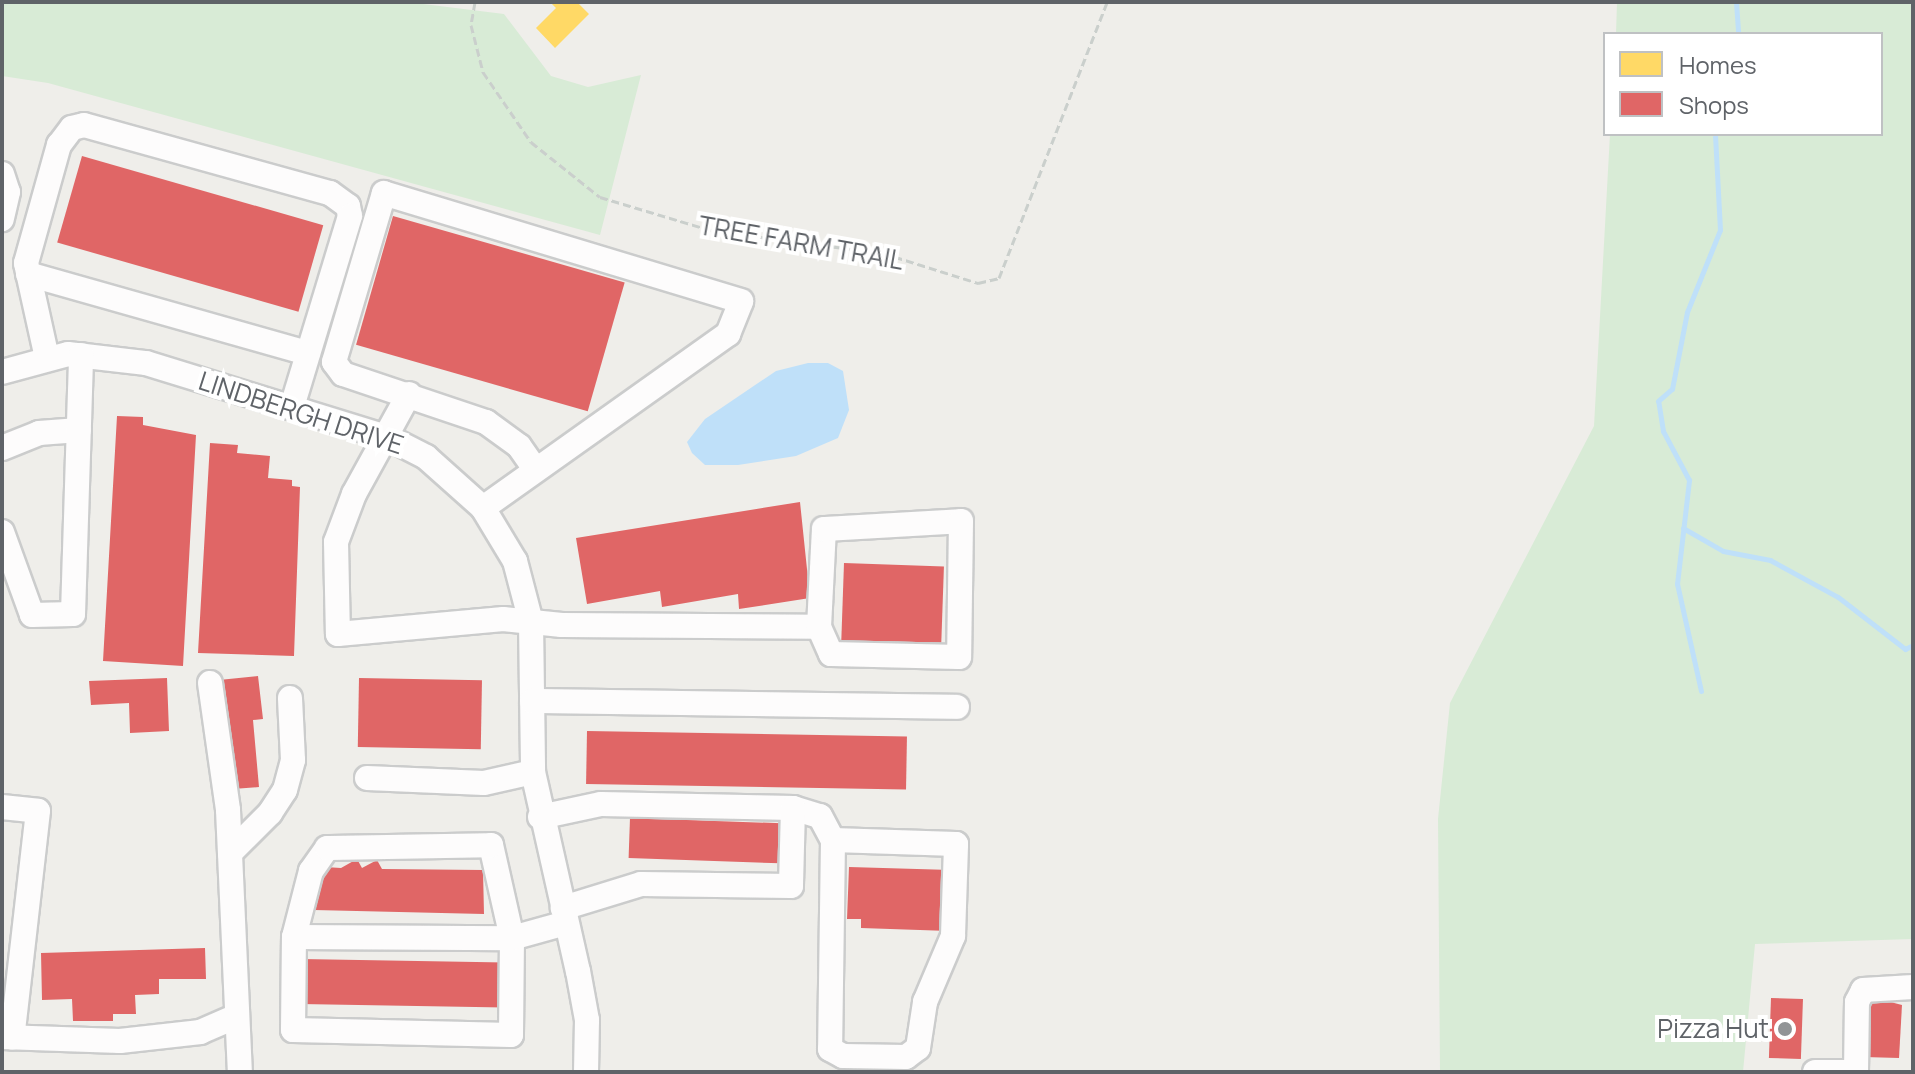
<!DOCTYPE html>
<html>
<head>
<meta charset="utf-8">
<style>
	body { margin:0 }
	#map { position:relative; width:1915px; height:1074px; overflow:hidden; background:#efeeea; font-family:Manrope,sans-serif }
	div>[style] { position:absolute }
	.green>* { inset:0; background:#d8ebd6 }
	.water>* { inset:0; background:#bfe0f9 }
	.homes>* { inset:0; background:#ffd966 }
	.shops>* { inset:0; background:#e06666; transform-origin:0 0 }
	.stream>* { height:5px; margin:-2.5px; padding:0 2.5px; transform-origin:2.5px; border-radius:2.5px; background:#bfe0f9 }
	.path>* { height:3px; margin-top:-1.5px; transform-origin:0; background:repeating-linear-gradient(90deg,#cacfcc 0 8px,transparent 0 12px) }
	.roads { filter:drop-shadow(2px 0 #cbcccc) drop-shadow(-2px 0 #cbcccc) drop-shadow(0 2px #cbcccc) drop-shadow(0 -2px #cbcccc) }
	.minor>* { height:24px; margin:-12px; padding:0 12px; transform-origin:12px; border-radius:12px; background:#fdfcfc }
	.dots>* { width:22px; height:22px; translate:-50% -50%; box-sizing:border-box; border:4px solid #fff; border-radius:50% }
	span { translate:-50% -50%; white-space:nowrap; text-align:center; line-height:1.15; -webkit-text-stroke:8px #fff; paint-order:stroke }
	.street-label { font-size:26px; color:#5f6368 }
	.poi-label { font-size:26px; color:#5f6368 }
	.right { translate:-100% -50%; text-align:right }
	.frame { position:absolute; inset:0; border:4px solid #5f6368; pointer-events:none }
	.legend { position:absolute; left:1603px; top:32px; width:280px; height:104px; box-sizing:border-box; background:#fff; border:2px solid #bfc1c3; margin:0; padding:10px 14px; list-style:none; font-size:24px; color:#5f6368 }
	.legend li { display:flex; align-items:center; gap:16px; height:40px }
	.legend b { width:40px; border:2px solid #bfc1c3 }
</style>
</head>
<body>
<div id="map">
	<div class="green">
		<div style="clip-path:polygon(2px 2px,407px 2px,504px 14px,551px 76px,588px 87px,641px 75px,600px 235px,48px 83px,2px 76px)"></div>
		<div style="clip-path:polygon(1617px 2px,1913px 2px,1913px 939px,1755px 944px,1743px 1072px,1440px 1072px,1438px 819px,1450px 703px,1594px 426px,1610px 134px,1881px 134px,1881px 34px,1616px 34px)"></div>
	</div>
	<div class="water">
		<div style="clip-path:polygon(808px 363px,828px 363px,843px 371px,849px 410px,838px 438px,796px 456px,738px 465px,705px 465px,692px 453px,687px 442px,705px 419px,776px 371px)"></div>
	</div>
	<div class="homes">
		<div style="clip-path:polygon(550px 2px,577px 2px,589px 14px,555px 48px,536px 28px,556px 8px)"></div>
	</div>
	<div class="shops">
		<div style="left:82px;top:156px;width:251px;height:90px;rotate:16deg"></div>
		<div style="left:393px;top:216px;width:241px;height:134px;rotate:16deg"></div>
		<div style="clip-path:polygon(117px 416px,143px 417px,143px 425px,196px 435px,183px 666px,103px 661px)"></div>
		<div style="clip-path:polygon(210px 443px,238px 445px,237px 453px,270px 456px,268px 478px,292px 480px,292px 486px,300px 487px,294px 656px,198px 653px)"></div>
		<div style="clip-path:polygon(800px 502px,810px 598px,739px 609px,738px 594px,662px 607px,660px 591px,587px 604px,576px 538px)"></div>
		<div style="left:844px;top:563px;width:100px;height:84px;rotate:2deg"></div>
		<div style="clip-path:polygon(258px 676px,263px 719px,253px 720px,259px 787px,233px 789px,219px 680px)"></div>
		<div style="clip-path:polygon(167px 678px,169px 731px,130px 733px,129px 703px,91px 705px,89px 681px)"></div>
		<div style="left:359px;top:678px;width:123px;height:69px;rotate:1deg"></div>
		<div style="left:587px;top:731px;width:320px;height:53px;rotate:1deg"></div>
		<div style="left:630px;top:818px;width:152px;height:40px;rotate:2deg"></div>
		<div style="clip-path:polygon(357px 859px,362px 868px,377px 860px,382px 869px,483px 870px,484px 914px,314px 910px,325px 867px,341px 868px)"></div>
		<div style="clip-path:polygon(849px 867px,951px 870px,949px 931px,861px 928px,861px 919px,847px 919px)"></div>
		<div style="clip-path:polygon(205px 948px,206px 979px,159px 979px,159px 994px,135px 995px,136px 1014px,113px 1014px,113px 1021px,73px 1021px,72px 999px,42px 1000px,41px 953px)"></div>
		<div style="left:301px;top:959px;width:204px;height:45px;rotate:1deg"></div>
		<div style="clip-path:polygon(1871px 997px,1902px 1005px,1899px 1058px,1864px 1057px)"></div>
		<div style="left:1771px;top:998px;width:32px;height:60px;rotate:2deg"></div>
	</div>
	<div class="stream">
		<div style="left:1736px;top:2px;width:32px;rotate:86deg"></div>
		<div style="left:1683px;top:528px;width:46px;rotate:29.9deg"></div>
		<div style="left:1723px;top:551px;width:48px;rotate:10.8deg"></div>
		<div style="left:1770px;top:560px;width:77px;rotate:28.6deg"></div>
		<div style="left:1838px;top:597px;width:85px;rotate:37.8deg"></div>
		<div style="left:1905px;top:649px;width:9px;rotate:-27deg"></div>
		<div style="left:1701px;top:691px;width:110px;rotate:-102.6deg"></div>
		<div style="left:1677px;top:584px;width:105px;rotate:-83.4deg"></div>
		<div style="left:1689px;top:480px;width:55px;rotate:-118deg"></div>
		<div style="left:1663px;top:431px;width:30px;rotate:-99deg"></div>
		<div style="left:1658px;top:401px;width:18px;rotate:-41deg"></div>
		<div style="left:1672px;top:389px;width:78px;rotate:-79deg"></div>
		<div style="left:1687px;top:312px;width:88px;rotate:-68.1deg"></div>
		<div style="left:1720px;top:230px;width:96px;rotate:-93deg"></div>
	</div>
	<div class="path">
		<div style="left:475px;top:2px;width:23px;rotate:100deg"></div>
		<div style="left:471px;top:25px;width:49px;rotate:75.7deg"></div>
		<div style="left:483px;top:72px;width:85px;rotate:55.6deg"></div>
		<div style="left:531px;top:142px;width:88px;rotate:38.6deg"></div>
		<div style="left:600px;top:197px;width:118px;rotate:16.7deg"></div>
		<div style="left:713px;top:231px;width:171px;rotate:7.4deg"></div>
		<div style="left:883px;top:253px;width:100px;rotate:17.5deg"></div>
		<div style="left:978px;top:283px;width:22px;rotate:-13deg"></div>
		<div style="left:999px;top:278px;width:296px;rotate:-68.6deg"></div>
	</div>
	<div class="roads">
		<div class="minor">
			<div style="left:2px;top:174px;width:19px;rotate:72deg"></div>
			<div style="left:8px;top:192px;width:28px;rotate:103deg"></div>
			<div style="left:28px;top:274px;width:291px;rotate:15.8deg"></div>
			<div style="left:47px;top:358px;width:97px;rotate:-102.5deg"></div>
			<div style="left:26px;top:263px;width:123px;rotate:-74.4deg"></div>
			<div style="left:59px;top:145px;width:21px;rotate:-53deg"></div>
			<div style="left:72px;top:128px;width:12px;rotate:-14deg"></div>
			<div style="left:84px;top:125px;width:255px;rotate:15.5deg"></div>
			<div style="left:330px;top:193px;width:22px;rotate:36deg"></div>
			<div style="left:348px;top:206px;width:10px;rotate:79deg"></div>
			<div style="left:350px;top:216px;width:200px;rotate:106.9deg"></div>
			<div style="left:2px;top:372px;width:68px;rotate:-15.3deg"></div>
			<div style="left:68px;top:354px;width:79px;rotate:6.6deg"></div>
			<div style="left:146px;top:363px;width:252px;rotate:17.1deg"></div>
			<div style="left:387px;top:437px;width:44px;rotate:27.1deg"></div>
			<div style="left:426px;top:457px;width:76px;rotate:41.8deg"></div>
			<div style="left:483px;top:508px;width:62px;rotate:58.9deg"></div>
			<div style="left:515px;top:561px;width:63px;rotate:75.3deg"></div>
			<div style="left:531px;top:622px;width:150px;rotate:89.2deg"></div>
			<div style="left:533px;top:772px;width:204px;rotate:77.3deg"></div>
			<div style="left:578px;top:971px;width:50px;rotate:79.6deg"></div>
			<div style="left:587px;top:1020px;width:52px;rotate:91.1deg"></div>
			<div style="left:409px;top:394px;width:114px;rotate:118.8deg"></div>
			<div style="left:354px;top:494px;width:51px;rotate:110.6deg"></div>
			<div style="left:336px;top:542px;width:92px;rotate:88.8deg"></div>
			<div style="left:338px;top:634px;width:166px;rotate:-5.2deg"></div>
			<div style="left:503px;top:619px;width:59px;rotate:5.8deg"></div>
			<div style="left:562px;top:625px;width:257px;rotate:0.4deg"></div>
			<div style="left:819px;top:627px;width:98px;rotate:-87.1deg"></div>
			<div style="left:824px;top:529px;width:137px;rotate:-3.3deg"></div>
			<div style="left:961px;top:521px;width:136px;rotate:90.8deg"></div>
			<div style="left:959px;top:657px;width:128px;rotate:-178.7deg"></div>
			<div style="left:831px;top:654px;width:30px;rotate:-114deg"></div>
			<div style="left:2px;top:448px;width:40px;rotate:-22deg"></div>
			<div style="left:39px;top:433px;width:40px;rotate:-4.3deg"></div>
			<div style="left:483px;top:508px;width:301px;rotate:-35.4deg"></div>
			<div style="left:728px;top:334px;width:35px;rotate:-68deg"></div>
			<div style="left:741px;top:301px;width:373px;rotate:-163.2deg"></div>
			<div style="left:384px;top:193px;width:176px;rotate:106.5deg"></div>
			<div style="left:334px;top:362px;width:15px;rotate:53deg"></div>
			<div style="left:343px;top:374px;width:151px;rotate:18.6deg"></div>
			<div style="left:486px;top:422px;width:41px;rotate:36deg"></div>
			<div style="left:519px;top:446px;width:29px;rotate:55deg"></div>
			<div style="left:2px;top:532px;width:88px;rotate:70.1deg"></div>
			<div style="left:32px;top:615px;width:41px;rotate:-1.4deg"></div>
			<div style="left:73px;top:614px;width:259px;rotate:-88.2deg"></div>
			<div style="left:210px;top:683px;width:128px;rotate:81.9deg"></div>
			<div style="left:228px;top:810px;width:262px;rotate:87.4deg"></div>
			<div style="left:532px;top:701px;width:425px;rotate:0.8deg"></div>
			<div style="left:367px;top:778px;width:117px;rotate:2.4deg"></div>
			<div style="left:484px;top:783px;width:50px;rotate:-12.7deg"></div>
			<div style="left:2px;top:807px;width:36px;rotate:6deg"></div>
			<div style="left:38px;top:811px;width:228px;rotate:96.5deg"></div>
			<div style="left:793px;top:808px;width:28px;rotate:17deg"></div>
			<div style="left:820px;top:816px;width:27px;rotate:62deg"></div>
			<div style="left:833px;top:840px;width:209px;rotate:90.8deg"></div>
			<div style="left:830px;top:1049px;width:15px;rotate:28deg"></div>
			<div style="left:843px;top:1056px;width:63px;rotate:0.9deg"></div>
			<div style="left:906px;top:1057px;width:15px;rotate:-37deg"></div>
			<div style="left:918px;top:1048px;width:47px;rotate:-81.3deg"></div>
			<div style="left:925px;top:1002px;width:72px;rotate:-67deg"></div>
			<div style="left:953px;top:936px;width:92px;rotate:-88.1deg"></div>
			<div style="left:956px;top:844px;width:123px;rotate:-178.1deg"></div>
			<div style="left:540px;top:817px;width:62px;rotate:-12deg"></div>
			<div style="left:601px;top:804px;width:192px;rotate:1.2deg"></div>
			<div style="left:793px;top:808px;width:78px;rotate:91.5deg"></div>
			<div style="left:791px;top:886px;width:150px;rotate:-179.2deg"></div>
			<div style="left:641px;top:884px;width:82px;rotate:162.9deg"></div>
			<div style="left:491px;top:845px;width:95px;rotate:77.3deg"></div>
			<div style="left:512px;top:938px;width:97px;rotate:90.6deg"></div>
			<div style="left:511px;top:1035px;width:218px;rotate:-178.7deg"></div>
			<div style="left:293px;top:1030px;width:93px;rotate:-89.4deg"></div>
			<div style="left:294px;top:937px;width:68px;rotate:-75.6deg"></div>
			<div style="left:311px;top:871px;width:28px;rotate:-55deg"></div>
			<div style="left:327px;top:848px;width:164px;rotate:-1deg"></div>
			<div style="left:230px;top:853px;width:57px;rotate:-45deg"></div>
			<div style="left:270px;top:813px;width:27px;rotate:-57deg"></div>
			<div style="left:285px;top:790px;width:31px;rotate:-75deg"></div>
			<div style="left:293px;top:760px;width:62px;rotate:-92.8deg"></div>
			<div style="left:294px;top:937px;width:218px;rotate:0.3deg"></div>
			<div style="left:512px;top:938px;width:56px;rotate:-15.5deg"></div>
			<div style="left:2px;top:1037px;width:118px;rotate:1.9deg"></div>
			<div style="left:120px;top:1041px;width:81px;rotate:-6.4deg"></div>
			<div style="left:200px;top:1032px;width:40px;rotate:-23.4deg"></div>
			<div style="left:1815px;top:1072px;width:32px"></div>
			<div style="left:1856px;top:1072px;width:70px;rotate:-89.2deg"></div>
			<div style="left:1857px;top:1002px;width:13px;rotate:-63deg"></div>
			<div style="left:1863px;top:990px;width:50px;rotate:-3.4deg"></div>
		</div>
	</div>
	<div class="dots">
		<div style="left:1785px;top:1029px;background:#919496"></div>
	</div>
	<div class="street-label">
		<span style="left:801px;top:243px;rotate:10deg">TREE FARM TRAIL</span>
		<span style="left:301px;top:413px;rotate:18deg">LINDBERGH DRIVE</span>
	</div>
	<div class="poi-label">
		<span class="right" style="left:1769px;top:1029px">Pizza Hut</span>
	</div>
	<div class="frame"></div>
	<ul class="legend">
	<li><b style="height:22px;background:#ffd966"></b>Homes</li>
	<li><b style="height:22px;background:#e06666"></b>Shops</li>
	</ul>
</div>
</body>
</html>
